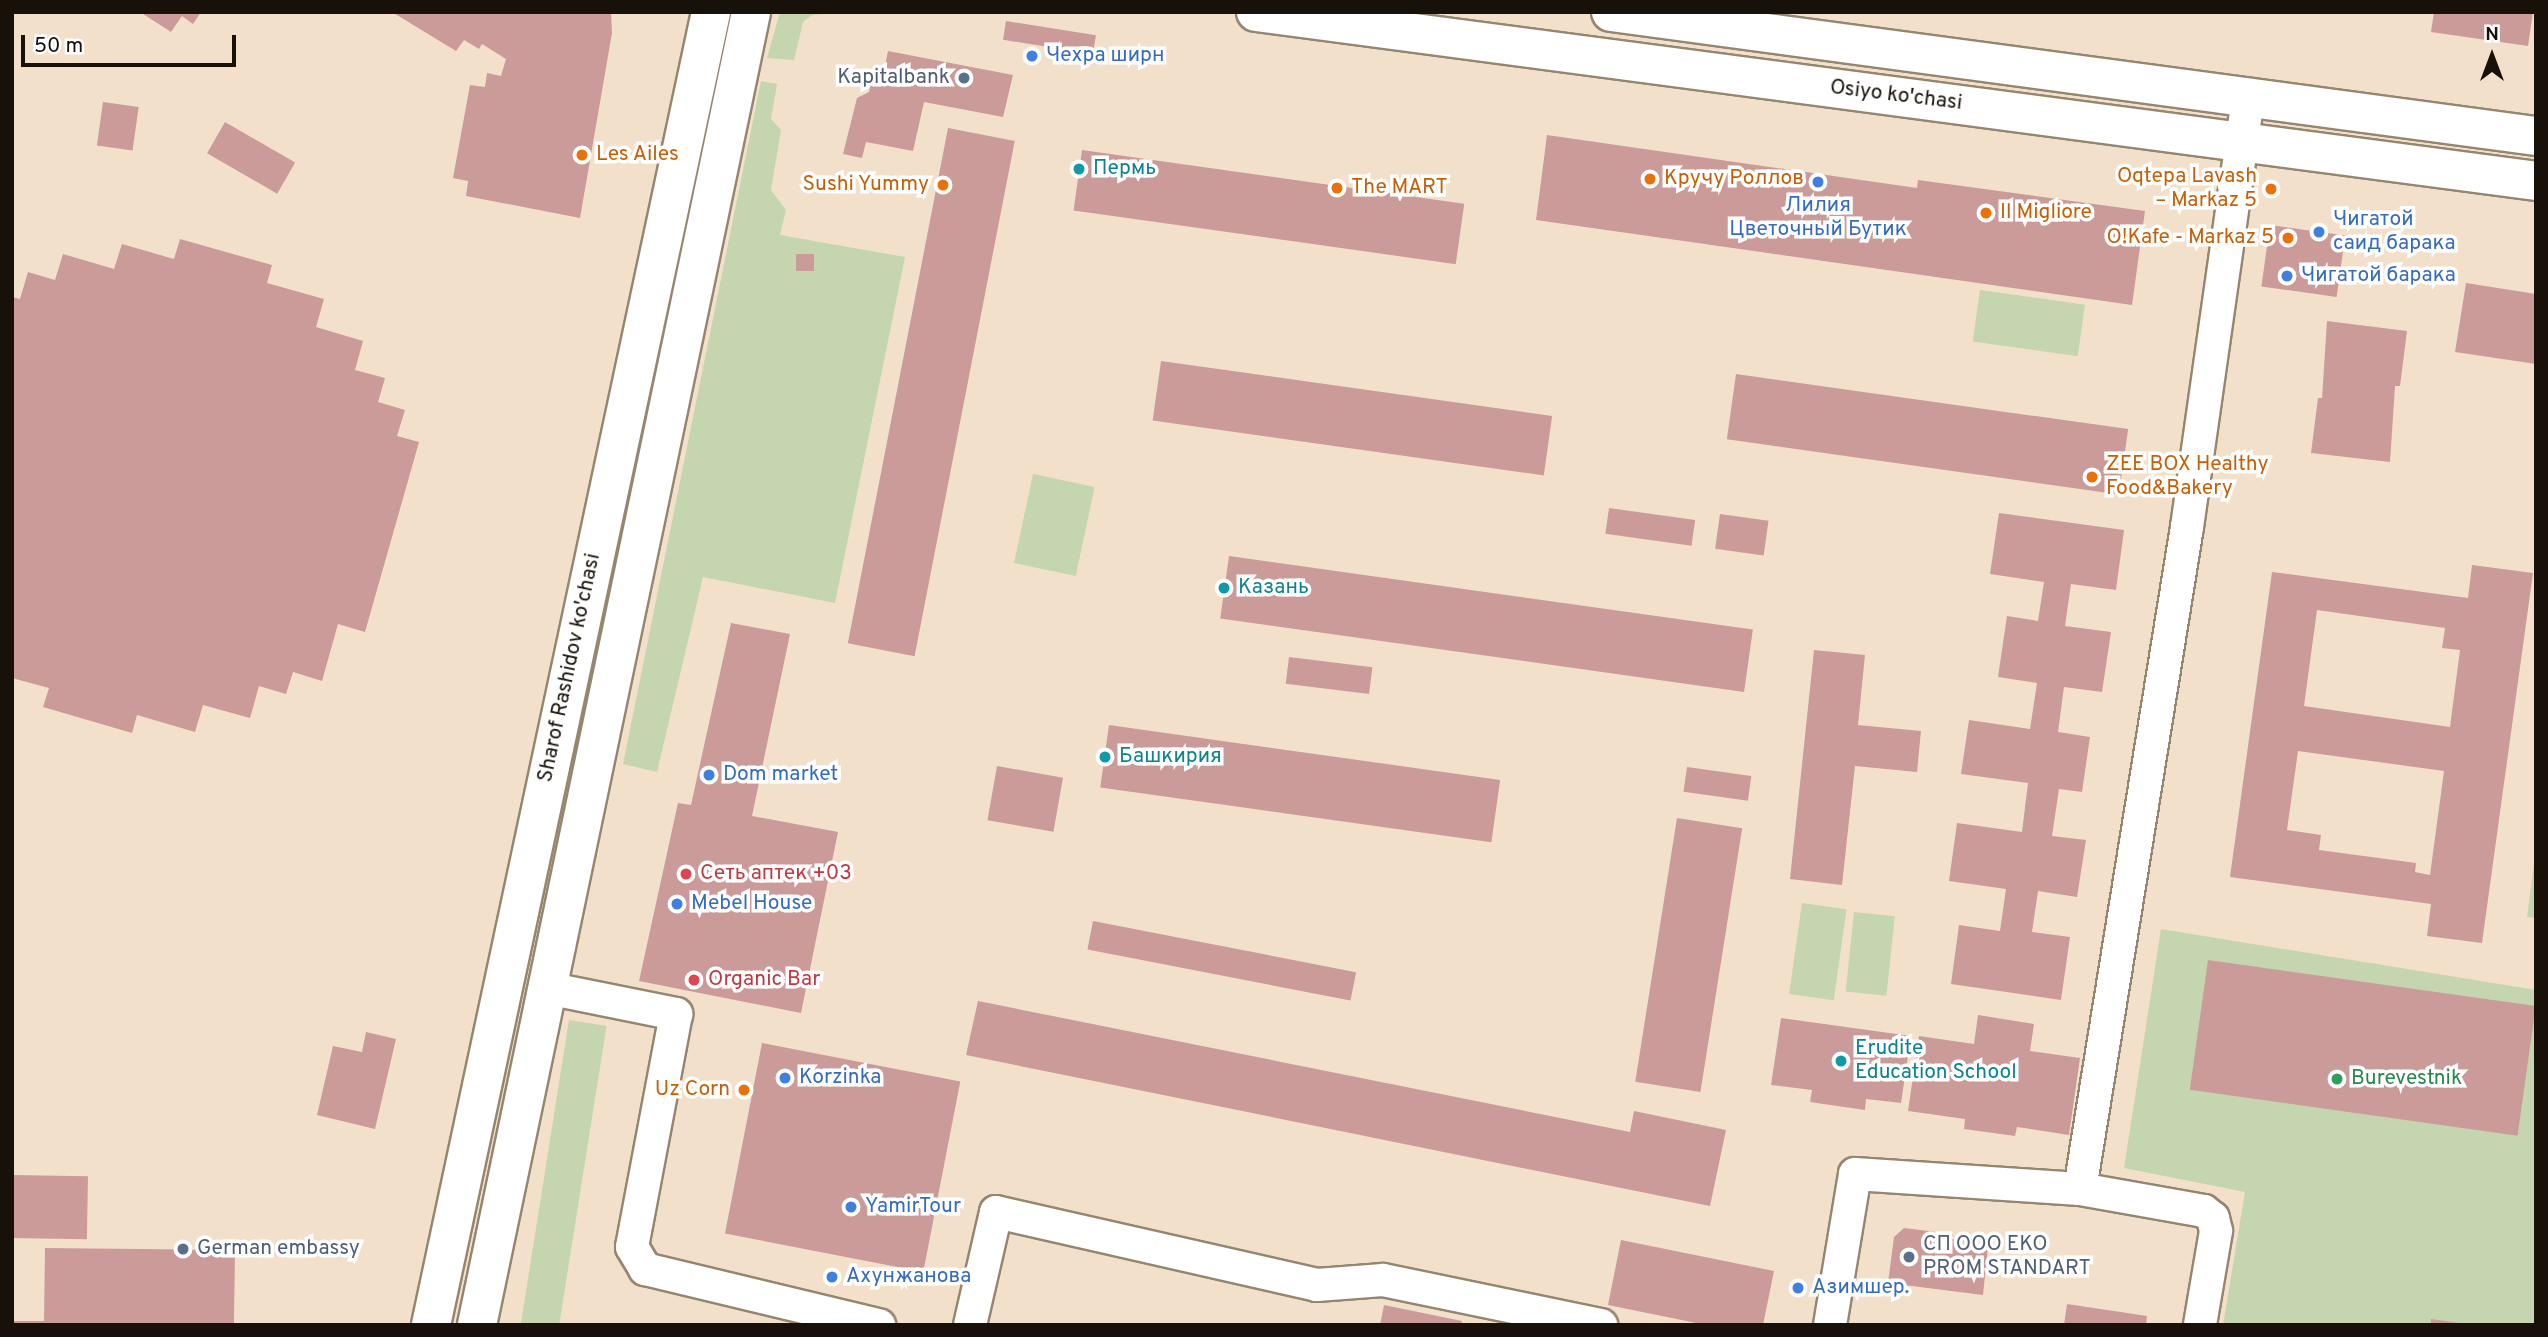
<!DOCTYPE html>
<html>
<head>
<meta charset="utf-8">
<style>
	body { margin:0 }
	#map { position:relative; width:2548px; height:1337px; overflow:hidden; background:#f3e0ca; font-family:Overpass,sans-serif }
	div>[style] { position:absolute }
	.green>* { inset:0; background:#c5d5af; transform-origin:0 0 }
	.building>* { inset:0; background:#cb9b9a; transform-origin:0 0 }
	.roads { filter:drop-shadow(2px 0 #968570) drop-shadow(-2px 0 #968570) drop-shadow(0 2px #968570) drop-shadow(0 -2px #968570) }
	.street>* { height:32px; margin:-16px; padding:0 16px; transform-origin:16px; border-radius:16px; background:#fff }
	.secondary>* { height:38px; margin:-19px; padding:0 19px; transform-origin:19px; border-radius:19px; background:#fff }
	.primary>* { height:38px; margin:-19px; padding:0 19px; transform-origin:19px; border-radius:19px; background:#fff }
	.dots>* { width:19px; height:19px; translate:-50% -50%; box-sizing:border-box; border:4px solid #fff; border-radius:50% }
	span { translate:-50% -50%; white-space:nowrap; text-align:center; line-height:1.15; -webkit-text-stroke:7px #fff; paint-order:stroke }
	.shop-label { font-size:21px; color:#366cbe }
	.left { translate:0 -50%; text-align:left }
	.service-label { font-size:21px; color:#4e5e75 }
	.right { translate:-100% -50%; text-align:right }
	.street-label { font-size:21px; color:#171109 }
	.food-label { font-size:21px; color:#c56008 }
	.culture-label { font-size:21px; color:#0d838f }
	.health-label { font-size:21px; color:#be3a42 }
	.leisure-label { font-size:21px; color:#27864d }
	.frame { position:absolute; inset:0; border:14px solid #171109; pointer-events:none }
	.north { position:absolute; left:2457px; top:21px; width:70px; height:70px; -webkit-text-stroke:5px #fff; paint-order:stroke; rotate:0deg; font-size:19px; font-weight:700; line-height:28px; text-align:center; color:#171109 }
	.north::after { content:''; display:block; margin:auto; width:24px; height:32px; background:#171109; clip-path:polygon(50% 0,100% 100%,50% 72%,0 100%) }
	.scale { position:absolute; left:21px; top:35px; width:215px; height:32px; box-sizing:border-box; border:4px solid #171109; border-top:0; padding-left:9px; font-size:21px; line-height:24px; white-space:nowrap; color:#171109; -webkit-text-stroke:5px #fff; paint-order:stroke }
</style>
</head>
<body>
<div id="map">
	<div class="green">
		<div style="clip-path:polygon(780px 12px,851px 12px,812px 15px,803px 22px,794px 60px,767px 58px)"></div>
		<div style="clip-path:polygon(761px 81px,777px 84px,771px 119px,781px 130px,771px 190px,786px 210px,780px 235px,905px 257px,835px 603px,703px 577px,657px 772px,623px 764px)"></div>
		<div style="left:1980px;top:290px;width:106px;height:52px;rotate:8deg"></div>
		<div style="left:1033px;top:474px;width:63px;height:91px;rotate:12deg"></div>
		<div style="clip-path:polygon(2536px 848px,2536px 918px,2527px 917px)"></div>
		<div style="left:1802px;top:903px;width:45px;height:92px;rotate:8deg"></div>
		<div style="left:1854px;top:912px;width:41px;height:80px;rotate:6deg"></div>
		<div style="clip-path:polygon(2161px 929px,2536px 990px,2536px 1325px,2223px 1325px,2245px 1192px,2124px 1168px)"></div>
		<div style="left:569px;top:1020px;width:38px;height:311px;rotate:9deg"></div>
	</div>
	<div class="building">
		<div style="clip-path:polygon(140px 12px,201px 12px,193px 24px,182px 16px,171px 32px)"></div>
		<div style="clip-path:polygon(392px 12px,611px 12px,612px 33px,580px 218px,466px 196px,468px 181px,453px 178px,470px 85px,485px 87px,487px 73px,501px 76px,506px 59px,482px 44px,479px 49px,464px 40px,456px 51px)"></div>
		<div style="clip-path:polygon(2434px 12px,2533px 12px,2528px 46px,2431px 32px)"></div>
		<div style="left:1006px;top:21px;width:91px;height:19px;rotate:9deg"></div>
		<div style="clip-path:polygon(888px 51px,1013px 75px,1003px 117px,924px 102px,913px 151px,866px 142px,862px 158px,843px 154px,857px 98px,869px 92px,873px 73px,883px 75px)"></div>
		<div style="left:103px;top:102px;width:36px;height:44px;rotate:8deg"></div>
		<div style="left:225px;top:122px;width:81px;height:36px;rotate:30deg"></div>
		<div style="left:948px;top:128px;width:68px;height:525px;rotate:11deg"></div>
		<div style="clip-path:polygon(1547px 135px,1917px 188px,1918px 180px,2145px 211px,2132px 305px,1536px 220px)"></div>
		<div style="left:1082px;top:150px;width:386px;height:61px;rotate:8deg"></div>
		<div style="left:2270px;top:225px;width:76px;height:62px;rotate:8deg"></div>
		<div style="clip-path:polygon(180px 239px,272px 265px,267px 283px,324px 299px,316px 327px,363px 341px,355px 370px,385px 378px,378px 402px,405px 410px,397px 436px,419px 442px,365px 632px,338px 624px,322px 681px,293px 672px,286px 694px,259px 686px,250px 718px,203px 705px,195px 732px,137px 715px,132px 733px,43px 707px,49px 688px,12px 678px,12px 297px,20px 299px,28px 272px,55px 280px,63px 254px,114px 269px,122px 244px,174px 259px)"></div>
		<div style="left:796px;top:254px;width:18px;height:17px"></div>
		<div style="clip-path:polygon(2466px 283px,2536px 294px,2536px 364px,2455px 352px)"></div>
		<div style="clip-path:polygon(2327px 321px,2407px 331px,2400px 386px,2395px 386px,2390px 462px,2311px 453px,2318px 398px,2322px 398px)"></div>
		<div style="left:1161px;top:361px;width:395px;height:60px;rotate:8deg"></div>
		<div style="left:1736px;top:374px;width:396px;height:66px;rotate:8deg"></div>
		<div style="left:1609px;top:508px;width:87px;height:26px;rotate:8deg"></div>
		<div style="clip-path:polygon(1999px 513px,2124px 530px,2116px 590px,2071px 584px,2065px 626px,2111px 632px,2102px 692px,2064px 687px,2058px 732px,2090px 737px,2082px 792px,2059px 789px,2052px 836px,2086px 840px,2077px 897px,2038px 891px,2032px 932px,2070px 937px,2061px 1000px,1951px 984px,1959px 925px,2000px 931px,2006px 889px,1949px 881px,1957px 823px,2022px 832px,2028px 783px,1961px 774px,1969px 720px,2030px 729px,2037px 683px,1998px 677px,2007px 616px,2038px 621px,2044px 582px,1990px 574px)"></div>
		<div style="left:1720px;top:514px;width:49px;height:35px;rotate:8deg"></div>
		<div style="left:1229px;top:556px;width:529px;height:63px;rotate:8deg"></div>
		<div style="clip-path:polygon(evenodd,2472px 565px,2533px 573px,2482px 943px,2427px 936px,2431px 904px,2230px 877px,2272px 572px,2468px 598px,2472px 565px,2317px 610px,2445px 628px,2442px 648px,2460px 650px,2450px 727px,2304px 706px,2317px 610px,2472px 565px,2298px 751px,2444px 771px,2430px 875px,2415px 872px,2416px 863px,2319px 850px,2321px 835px,2287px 830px,2298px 751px)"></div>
		<div style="clip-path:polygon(731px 623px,790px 634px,752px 816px,838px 832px,801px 1013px,639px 981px,678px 803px,691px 805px)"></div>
		<div style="clip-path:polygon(1814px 650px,1865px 655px,1858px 725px,1921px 731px,1917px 772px,1855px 766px,1842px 885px,1790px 879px)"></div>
		<div style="left:1289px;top:657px;width:84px;height:27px;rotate:7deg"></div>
		<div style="left:1109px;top:725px;width:395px;height:63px;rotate:8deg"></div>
		<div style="left:997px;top:766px;width:67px;height:55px;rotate:10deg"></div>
		<div style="left:1687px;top:767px;width:65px;height:25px;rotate:8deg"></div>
		<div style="left:1677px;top:818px;width:66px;height:267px;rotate:9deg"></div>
		<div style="left:1093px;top:921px;width:268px;height:29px;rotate:11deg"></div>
		<div style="left:2208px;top:960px;width:331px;height:131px;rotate:8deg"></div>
		<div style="clip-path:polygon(978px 1001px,1630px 1132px,1634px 1111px,1726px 1130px,1710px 1206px,966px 1055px)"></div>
		<div style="clip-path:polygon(1978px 1015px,2034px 1024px,2030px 1051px,2080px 1058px,2069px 1135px,2017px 1127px,2015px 1136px,1964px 1129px,1965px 1119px,1908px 1111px,1919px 1036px,1974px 1044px)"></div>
		<div style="clip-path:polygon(1781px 1018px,1911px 1036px,1901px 1103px,1866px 1099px,1865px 1110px,1810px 1102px,1812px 1090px,1771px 1085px)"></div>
		<div style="clip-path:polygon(366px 1032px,396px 1039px,375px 1129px,317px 1115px,333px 1046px,362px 1052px)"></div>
		<div style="left:762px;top:1043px;width:202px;height:194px;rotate:11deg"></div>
		<div style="left:12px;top:1175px;width:76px;height:63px;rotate:1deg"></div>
		<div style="clip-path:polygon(1904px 1228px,1953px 1234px,1952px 1239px,1964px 1240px,1963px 1244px,1988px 1247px,1983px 1295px,1888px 1283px,1894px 1237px)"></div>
		<div style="clip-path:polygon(1621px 1240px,1774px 1271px,1763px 1325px,1706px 1325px,1608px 1305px)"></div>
		<div style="clip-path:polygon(45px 1248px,235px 1250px,234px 1323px,12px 1325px,12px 1321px,44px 1321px)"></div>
		<div style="clip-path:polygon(2067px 1304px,2147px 1316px,2146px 1325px,2064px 1325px)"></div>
		<div style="clip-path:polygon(1384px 1305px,1462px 1321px,1461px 1325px,1380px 1325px)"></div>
		<div style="clip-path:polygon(2431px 1319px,2459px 1323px,2459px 1325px,2431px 1325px)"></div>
	</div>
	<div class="roads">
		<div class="street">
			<div style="left:547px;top:988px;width:132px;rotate:11.4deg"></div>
			<div style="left:676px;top:1014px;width:237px;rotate:100.7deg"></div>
			<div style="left:632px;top:1247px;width:26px;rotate:59deg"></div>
			<div style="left:645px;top:1269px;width:241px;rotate:13.5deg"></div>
			<div style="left:2080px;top:1189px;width:671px;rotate:-80.82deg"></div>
			<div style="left:2187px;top:527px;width:433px;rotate:-81.9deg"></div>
			<div style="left:970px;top:1325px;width:116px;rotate:-77deg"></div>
			<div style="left:996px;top:1212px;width:329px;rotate:12.8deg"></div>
			<div style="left:1317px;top:1285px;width:66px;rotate:-4.3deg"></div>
			<div style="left:1383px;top:1280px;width:223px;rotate:11.7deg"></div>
			<div style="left:1830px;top:1325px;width:153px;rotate:-80.6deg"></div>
			<div style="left:1855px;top:1174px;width:225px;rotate:3.8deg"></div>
			<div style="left:2080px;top:1189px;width:126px;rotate:10.1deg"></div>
			<div style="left:2204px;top:1211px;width:11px;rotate:38deg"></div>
			<div style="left:2213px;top:1218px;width:13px;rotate:77deg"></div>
			<div style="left:2216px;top:1231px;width:95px;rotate:99.7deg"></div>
		</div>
		<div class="secondary">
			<div style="left:1256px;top:12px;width:1291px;rotate:7.52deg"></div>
			<div style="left:1611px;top:12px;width:933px;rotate:7.64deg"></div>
		</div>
		<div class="primary">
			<div style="left:431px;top:1325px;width:1343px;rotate:-77.96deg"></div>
			<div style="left:477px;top:1325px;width:1341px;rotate:-78.21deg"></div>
		</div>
	</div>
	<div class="dots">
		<div style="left:1032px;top:56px;background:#3f7fe0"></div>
		<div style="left:964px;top:78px;background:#5c6f8a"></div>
		<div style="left:582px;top:155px;background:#e8710a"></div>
		<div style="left:1079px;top:169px;background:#0f9aa8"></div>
		<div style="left:1650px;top:179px;background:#e8710a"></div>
		<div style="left:1818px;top:182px;background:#3f7fe0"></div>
		<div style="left:943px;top:185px;background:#e8710a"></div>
		<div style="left:1337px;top:188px;background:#e8710a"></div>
		<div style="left:2271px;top:189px;background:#e8710a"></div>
		<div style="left:1986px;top:213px;background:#e8710a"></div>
		<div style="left:2319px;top:232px;background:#3f7fe0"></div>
		<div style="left:2288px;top:238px;background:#e8710a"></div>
		<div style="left:2287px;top:276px;background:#3f7fe0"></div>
		<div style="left:2092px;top:477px;background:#e8710a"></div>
		<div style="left:1224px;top:588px;background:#0f9aa8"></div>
		<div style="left:1105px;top:757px;background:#0f9aa8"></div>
		<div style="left:709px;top:775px;background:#3f7fe0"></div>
		<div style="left:686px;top:874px;background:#e0444e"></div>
		<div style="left:677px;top:904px;background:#3f7fe0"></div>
		<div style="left:694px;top:980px;background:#e0444e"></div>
		<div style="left:1841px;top:1061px;background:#0f9aa8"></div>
		<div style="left:785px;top:1078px;background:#3f7fe0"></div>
		<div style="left:2337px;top:1079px;background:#2e9e5b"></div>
		<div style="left:744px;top:1090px;background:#e8710a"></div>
		<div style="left:851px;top:1207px;background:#3f7fe0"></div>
		<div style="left:183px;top:1249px;background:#5c6f8a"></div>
		<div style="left:1909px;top:1257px;background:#5c6f8a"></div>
		<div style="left:832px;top:1277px;background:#3f7fe0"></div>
		<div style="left:1798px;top:1288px;background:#3f7fe0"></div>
	</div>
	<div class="shop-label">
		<span class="left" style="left:1046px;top:56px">Чехра ширн</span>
		<span style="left:1818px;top:218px">Лилия<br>Цветочный Бутик</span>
		<span class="left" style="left:2333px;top:232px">Чигатой<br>саид барака</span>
		<span class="left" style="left:2301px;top:276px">Чигатой барака</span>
		<span class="left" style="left:723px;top:775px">Dom market</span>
		<span class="left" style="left:691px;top:904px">Mebel House</span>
		<span class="left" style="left:799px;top:1078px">Korzinka</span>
		<span class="left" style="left:865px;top:1207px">YamirTour</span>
		<span class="left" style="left:846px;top:1277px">Ахунжанова</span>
		<span class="left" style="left:1812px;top:1288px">Азимшер.</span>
	</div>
	<div class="service-label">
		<span class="right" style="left:950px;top:78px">Kapitalbank</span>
		<span class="left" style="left:1923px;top:1257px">СП ООО EKO<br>PROM STANDART</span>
		<span class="left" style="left:197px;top:1249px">German embassy</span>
	</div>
	<div class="street-label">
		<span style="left:1896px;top:96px;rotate:7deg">Osiyo ko'chasi</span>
		<span style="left:570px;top:668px;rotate:-78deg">Sharof Rashidov ko'chasi</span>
	</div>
	<div class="food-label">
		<span class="left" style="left:596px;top:155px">Les Ailes</span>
		<span class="right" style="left:2257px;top:189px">Oqtepa Lavash<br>– Markaz 5</span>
		<span class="left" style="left:1664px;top:179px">Кручу Роллов</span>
		<span class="right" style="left:929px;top:185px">Sushi Yummy</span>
		<span class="left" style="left:1351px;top:188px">The MART</span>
		<span class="left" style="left:2000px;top:213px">Il Migliore</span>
		<span class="right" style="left:2274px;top:238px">O!Kafe - Markaz 5</span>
		<span class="left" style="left:2106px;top:477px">ZEE BOX Healthy<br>Food&amp;Bakery</span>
		<span class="right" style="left:730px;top:1090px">Uz Corn</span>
	</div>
	<div class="culture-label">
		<span class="left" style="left:1093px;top:169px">Пермь</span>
		<span class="left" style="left:1238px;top:588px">Казань</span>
		<span class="left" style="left:1119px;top:757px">Башкирия</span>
		<span class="left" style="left:1855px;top:1061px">Erudite<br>Education School</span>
	</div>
	<div class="health-label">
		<span class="left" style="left:700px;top:874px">Сеть аптек +03</span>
		<span class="left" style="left:708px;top:980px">Organic Bar</span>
	</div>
	<div class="leisure-label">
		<span class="left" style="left:2351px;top:1079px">Burevestnik</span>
	</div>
	<div class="frame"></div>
	<div class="north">N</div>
	<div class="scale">50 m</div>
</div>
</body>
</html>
